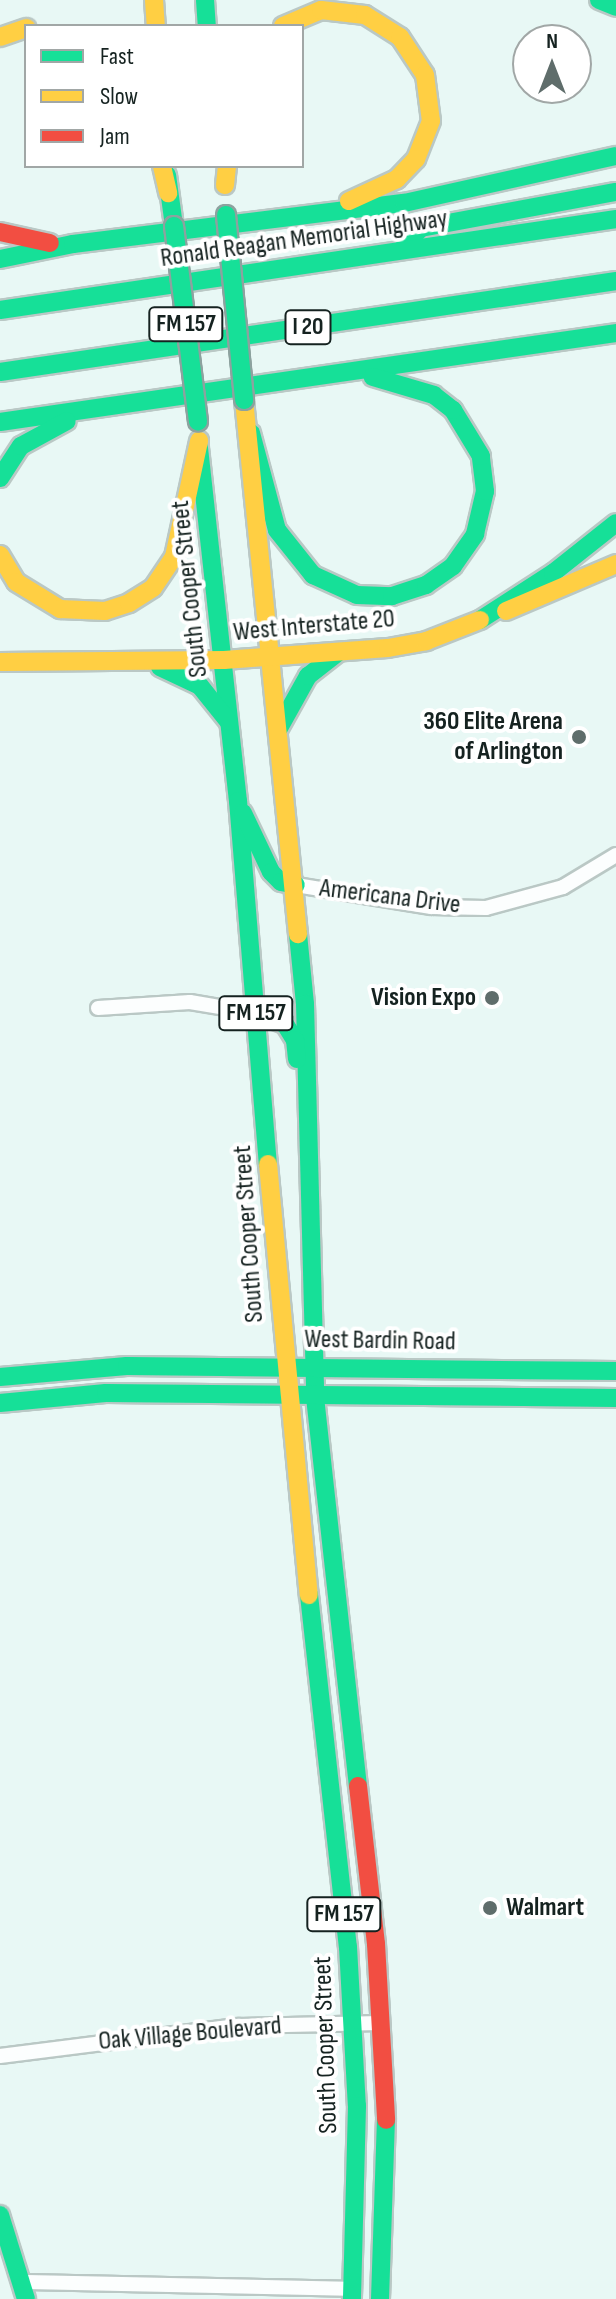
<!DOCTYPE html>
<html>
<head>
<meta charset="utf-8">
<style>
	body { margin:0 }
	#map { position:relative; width:616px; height:2299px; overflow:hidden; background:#e8f8f5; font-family:"Sofia Sans Condensed",sans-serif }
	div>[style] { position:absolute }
	.roads { filter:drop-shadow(2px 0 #bac8c5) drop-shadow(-2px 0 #bac8c5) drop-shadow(0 2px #bac8c5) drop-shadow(0 -2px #bac8c5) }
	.street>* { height:14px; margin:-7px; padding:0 7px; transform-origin:7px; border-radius:7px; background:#fcfefe }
	.fast>* { height:18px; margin:-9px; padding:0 9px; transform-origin:9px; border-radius:9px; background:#16e098 }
	.slow>* { height:18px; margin:-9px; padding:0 9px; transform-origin:9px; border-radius:9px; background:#ffcf43 }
	.jam>* { height:18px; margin:-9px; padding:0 9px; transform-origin:9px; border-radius:9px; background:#f24e42 }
	.bridges { filter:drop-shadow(2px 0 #8da29f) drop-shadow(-2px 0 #8da29f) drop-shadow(0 2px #8da29f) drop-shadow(0 -2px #8da29f) }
	.fast-bridge>* { height:18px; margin:-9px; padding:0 9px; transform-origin:9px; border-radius:9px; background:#16e098 }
	.dots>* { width:22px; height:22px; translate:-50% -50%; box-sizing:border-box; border:4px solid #fff; border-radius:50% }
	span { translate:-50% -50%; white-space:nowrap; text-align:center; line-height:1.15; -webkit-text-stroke:8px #fff; paint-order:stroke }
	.shield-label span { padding:2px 6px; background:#fff; border:2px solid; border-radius:6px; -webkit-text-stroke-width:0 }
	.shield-label { font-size:24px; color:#152220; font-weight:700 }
	.street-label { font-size:26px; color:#152220 }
	.poi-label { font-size:26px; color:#152220; font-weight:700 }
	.right { translate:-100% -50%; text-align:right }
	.left { translate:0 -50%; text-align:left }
	.legend { position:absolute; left:24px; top:24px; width:280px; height:144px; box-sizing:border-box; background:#fff; border:2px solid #a1a7a6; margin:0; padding:10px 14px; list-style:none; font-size:24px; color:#152220 }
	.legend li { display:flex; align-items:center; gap:16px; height:40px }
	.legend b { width:40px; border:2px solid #a1a7a6 }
	.north { position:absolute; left:512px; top:24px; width:80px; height:80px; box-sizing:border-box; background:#fff; border:2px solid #a1a7a6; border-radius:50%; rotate:0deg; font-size:22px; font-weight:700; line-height:32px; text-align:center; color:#152220 }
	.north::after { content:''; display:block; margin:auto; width:28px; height:36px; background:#5f6d6b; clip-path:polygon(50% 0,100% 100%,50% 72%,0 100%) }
</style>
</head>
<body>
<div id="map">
	<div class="roads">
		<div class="street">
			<div style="left:296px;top:885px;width:137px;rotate:9.3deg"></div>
			<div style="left:431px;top:907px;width:55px;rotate:1deg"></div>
			<div style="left:486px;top:908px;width:80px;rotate:-15.3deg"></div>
			<div style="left:563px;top:887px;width:62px;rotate:-31.1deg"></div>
			<div style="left:98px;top:1008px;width:92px;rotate:-3.7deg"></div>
			<div style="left:190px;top:1002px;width:67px;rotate:9.5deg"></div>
			<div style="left:0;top:2056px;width:241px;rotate:-7.2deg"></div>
			<div style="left:239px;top:2026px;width:142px;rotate:-1.2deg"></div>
			<div style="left:22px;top:2282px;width:330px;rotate:1.2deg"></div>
		</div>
		<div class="fast">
			<div style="left:205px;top:0;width:26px;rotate:86deg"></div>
			<div style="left:599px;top:0;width:18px;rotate:22deg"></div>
			<div style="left:167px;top:175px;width:51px;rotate:82.2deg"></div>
			<div style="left:401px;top:250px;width:30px;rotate:-48deg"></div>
			<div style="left:421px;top:228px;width:198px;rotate:-10.5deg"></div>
			<div style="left:0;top:259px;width:75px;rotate:-11.6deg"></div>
			<div style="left:73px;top:244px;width:334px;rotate:-7.1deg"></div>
			<div style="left:404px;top:203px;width:217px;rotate:-12.5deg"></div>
			<div style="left:0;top:310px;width:623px;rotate:-8.4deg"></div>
			<div style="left:0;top:372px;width:623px;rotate:-8.4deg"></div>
			<div style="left:0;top:422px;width:622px;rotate:-8.22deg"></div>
			<div style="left:251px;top:433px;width:100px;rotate:75deg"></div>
			<div style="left:277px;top:530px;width:58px;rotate:51.3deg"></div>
			<div style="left:313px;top:575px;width:48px;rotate:24.4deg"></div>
			<div style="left:357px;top:595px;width:35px;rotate:2deg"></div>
			<div style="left:392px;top:596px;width:36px;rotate:-18deg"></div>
			<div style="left:426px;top:585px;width:33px;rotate:-35deg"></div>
			<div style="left:453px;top:566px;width:39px;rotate:-55deg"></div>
			<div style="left:475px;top:534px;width:44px;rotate:-76.9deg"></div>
			<div style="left:485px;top:491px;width:35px;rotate:-97deg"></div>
			<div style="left:481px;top:456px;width:54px;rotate:-121.3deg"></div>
			<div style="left:453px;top:410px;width:24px;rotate:-142deg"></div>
			<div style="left:434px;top:395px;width:64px;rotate:-163.6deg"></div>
			<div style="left:199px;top:448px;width:355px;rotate:83.7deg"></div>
			<div style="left:238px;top:801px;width:364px;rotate:85.3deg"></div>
			<div style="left:0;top:478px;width:38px;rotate:-57deg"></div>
			<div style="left:21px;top:446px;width:52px;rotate:-28.5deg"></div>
			<div style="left:480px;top:620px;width:87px;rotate:-32.8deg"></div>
			<div style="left:553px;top:573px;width:80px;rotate:-38.4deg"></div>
			<div style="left:160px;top:667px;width:44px;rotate:25.4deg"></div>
			<div style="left:200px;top:686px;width:45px;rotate:51.3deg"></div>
			<div style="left:279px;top:728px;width:60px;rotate:-60.9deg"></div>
			<div style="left:308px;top:676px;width:39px;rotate:-38deg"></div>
			<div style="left:243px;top:813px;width:65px;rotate:64.6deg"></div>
			<div style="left:271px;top:872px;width:14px;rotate:45deg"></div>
			<div style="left:281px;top:882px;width:15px;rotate:11deg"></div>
			<div style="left:298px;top:934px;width:70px;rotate:84.3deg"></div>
			<div style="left:305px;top:1004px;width:393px;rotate:88.5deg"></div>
			<div style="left:315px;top:1397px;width:391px;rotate:83.7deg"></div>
			<div style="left:256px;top:1013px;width:31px;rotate:21deg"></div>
			<div style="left:285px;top:1024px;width:19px;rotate:58deg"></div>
			<div style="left:295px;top:1040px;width:19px;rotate:84deg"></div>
			<div style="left:0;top:1377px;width:127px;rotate:-5deg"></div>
			<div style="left:127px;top:1366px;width:489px;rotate:0.6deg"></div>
			<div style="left:0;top:1403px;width:106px;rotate:-5.4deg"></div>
			<div style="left:106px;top:1393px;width:510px;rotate:0.56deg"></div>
			<div style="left:309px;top:1595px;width:354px;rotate:83.7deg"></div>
			<div style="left:348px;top:1947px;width:159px;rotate:86.8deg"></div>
			<div style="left:357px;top:2106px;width:193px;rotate:91.5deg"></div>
			<div style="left:0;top:2215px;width:88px;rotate:72.8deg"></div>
			<div style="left:380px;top:2299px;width:179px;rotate:-88.1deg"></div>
		</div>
		<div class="slow">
			<div style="left:154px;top:0;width:26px;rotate:86deg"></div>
			<div style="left:283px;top:26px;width:41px;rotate:-22.8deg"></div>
			<div style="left:321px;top:10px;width:44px;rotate:6.5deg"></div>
			<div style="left:365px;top:15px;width:41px;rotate:32.2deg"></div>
			<div style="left:400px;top:37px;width:45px;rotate:56.7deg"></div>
			<div style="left:425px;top:75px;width:46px;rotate:82.6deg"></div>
			<div style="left:431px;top:121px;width:41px;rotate:111.5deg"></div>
			<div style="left:416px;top:159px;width:28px;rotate:134deg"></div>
			<div style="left:397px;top:179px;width:53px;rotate:155.4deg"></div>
			<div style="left:0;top:37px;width:28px;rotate:-19deg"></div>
			<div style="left:162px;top:166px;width:28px;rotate:77deg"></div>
			<div style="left:225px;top:185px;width:19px;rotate:-84deg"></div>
			<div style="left:244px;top:400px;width:537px;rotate:84.23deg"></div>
			<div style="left:0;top:555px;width:31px;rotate:59deg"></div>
			<div style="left:16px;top:582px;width:52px;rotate:31.5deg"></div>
			<div style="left:60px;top:609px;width:45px;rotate:2.5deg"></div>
			<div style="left:105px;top:611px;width:25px;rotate:-18deg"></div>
			<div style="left:129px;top:603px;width:28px;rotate:-32deg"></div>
			<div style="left:153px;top:588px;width:37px;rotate:-56deg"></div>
			<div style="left:174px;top:557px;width:119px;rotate:-77.8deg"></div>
			<div style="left:506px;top:611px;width:120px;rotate:-23.1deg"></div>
			<div style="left:0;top:662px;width:224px;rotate:-0.5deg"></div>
			<div style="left:224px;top:660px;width:164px;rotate:-4.2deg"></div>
			<div style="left:388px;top:648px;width:39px;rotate:-10deg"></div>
			<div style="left:426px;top:641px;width:58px;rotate:-21.3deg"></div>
			<div style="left:268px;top:1164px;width:433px;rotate:84.6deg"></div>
		</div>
		<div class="jam">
			<div style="left:0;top:232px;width:51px;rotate:12.4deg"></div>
			<div style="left:358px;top:1786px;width:159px;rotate:83.5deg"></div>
			<div style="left:376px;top:1944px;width:176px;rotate:86.7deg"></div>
		</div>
	</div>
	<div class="bridges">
		<div class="fast-bridge">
			<div style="left:226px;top:215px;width:186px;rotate:84.4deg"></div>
			<div style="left:174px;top:226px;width:197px;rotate:83deg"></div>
		</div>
	</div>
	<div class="dots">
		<div style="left:579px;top:737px;background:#5f6d6b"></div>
		<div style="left:492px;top:998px;background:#5f6d6b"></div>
		<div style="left:490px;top:1908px;background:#5f6d6b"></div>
	</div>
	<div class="shield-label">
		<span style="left:186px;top:324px">FM 157</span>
		<span style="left:308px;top:327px">I 20</span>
		<span style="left:256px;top:1013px">FM 157</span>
		<span style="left:344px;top:1914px">FM 157</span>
	</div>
	<div class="street-label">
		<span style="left:304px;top:239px;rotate:-8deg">Ronald Reagan Memorial Highway</span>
		<span style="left:190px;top:589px;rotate:-96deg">South Cooper Street</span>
		<span style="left:314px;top:626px;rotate:-5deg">West Interstate 20</span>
		<span style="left:390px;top:897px;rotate:7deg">Americana Drive</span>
		<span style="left:249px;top:1234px;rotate:-94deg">South Cooper Street</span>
		<span style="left:380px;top:1341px;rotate:1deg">West Bardin Road</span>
		<span style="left:190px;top:2034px;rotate:-5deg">Oak Village Boulevard</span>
		<span style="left:326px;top:2045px;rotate:-92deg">South Cooper Street</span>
	</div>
	<div class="poi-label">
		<span class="right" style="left:563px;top:737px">360 Elite Arena<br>of Arlington</span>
		<span class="right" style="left:476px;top:998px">Vision Expo</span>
		<span class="left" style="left:506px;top:1908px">Walmart</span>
	</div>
	<ul class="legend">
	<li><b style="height:10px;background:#16e098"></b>Fast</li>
	<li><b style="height:10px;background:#ffcf43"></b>Slow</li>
	<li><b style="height:10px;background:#f24e42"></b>Jam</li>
	</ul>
	<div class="north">N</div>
</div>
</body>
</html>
